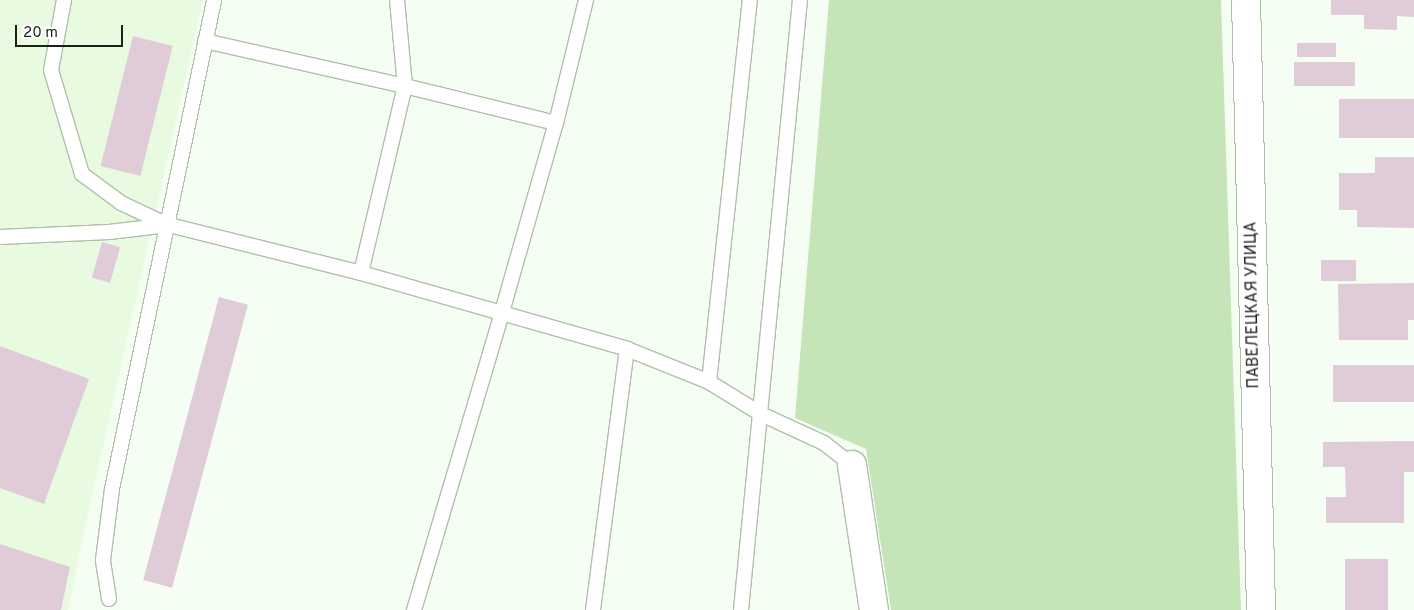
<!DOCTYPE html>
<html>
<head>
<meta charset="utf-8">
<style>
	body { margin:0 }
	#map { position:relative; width:1414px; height:610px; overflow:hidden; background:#f5fef2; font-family:Overpass,sans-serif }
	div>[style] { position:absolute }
	.built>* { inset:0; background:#e8fbe0 }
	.green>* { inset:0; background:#c5e4b8 }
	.building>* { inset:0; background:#e0cbd9; transform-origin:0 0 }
	.roads { filter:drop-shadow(1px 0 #b1bfab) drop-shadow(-1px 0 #b1bfab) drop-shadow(0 1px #b1bfab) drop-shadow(0 -1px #b1bfab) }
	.lane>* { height:14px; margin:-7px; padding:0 7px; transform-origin:7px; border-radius:7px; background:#fff }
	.street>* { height:28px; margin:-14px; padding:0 14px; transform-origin:14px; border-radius:14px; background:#fff }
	span { translate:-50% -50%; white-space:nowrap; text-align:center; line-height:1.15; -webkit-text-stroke:4.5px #fff; paint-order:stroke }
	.street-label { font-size:16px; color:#1b2019 }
	.scale { position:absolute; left:15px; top:25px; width:108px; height:22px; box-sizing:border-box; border:2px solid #1b2019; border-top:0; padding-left:6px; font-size:15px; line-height:18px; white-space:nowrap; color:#1b2019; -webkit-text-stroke:4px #fff; paint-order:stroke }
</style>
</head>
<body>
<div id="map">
	<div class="built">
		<div style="clip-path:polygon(0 0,203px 0,82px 541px,68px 610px,0 610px)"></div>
	</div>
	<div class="green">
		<div style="clip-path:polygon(829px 0,1221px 0,1241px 610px,891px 610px,866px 449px,795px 418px)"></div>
	</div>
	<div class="building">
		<div style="clip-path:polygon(1331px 0,1414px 0,1414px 17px,1397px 16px,1397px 30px,1364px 29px,1364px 15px,1331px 15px)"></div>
		<div style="left:133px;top:36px;width:41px;height:134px;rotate:14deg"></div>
		<div style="left:1297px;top:43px;width:39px;height:14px"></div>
		<div style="left:1294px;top:62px;width:61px;height:24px"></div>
		<div style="left:1414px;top:99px;width:39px;height:75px;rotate:90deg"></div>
		<div style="clip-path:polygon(1375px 157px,1414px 157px,1414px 228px,1357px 227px,1357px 210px,1339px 210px,1339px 173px,1375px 173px)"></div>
		<div style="left:102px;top:242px;width:19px;height:37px;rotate:16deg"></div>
		<div style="left:1321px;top:260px;width:35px;height:21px"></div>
		<div style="clip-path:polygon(1414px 283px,1414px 320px,1408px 320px,1408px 340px,1339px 340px,1338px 284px)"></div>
		<div style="left:219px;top:297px;width:30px;height:293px;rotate:15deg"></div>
		<div style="clip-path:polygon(0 346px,89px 379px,44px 504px,0 488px)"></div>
		<div style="left:1333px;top:365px;width:81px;height:37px"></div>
		<div style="clip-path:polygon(1414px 441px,1414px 472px,1404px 472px,1404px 523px,1326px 523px,1326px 497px,1346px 497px,1345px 467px,1323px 467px,1323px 442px)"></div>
		<div style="clip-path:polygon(0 544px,70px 567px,61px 610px,0 610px)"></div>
		<div style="left:1345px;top:559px;width:43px;height:51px"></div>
	</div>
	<div class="roads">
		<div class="lane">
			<div style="left:64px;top:0;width:71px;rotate:100.5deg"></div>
			<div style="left:51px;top:70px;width:109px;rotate:73.4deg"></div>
			<div style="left:82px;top:174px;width:49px;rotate:36.6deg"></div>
			<div style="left:121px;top:203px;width:52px;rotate:25.1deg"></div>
			<div style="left:205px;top:41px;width:205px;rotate:12.7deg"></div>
			<div style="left:405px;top:86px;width:155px;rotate:13.8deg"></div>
			<div style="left:0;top:237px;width:109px;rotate:-2.6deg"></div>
			<div style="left:109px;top:232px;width:60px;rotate:-6.7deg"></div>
			<div style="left:169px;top:225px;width:198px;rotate:14deg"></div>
			<div style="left:361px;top:273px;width:277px;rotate:15.9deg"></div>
			<div style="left:627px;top:349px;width:88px;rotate:21.9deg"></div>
			<div style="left:709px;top:382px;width:61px;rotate:31.6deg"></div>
			<div style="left:761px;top:414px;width:69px;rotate:24.7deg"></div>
			<div style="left:824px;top:443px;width:36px;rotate:38deg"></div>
			<div style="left:361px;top:273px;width:192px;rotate:-76.8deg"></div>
			<div style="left:405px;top:86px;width:86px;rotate:-95.3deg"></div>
			<div style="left:709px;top:382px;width:384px;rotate:-83.9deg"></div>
			<div style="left:109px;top:599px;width:39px;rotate:-99deg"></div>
			<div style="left:103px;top:560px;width:72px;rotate:-82.8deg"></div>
			<div style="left:112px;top:489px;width:500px;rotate:-78.2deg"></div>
			<div style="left:414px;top:610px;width:311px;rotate:-73.5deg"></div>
			<div style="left:502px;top:312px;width:197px;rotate:-74.1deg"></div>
			<div style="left:556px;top:123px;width:127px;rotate:-76.3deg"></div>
			<div style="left:593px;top:610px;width:263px;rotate:-82.6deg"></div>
			<div style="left:741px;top:610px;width:613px;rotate:-84.48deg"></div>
		</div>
		<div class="street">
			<div style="left:1246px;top:0;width:610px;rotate:88.59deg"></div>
			<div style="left:852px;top:465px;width:147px;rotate:81.4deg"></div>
		</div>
	</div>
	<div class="street-label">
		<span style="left:1253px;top:305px;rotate:-91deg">ПАВЕЛЕЦКАЯ УЛИЦА</span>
	</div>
	<div class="scale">20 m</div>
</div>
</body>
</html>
